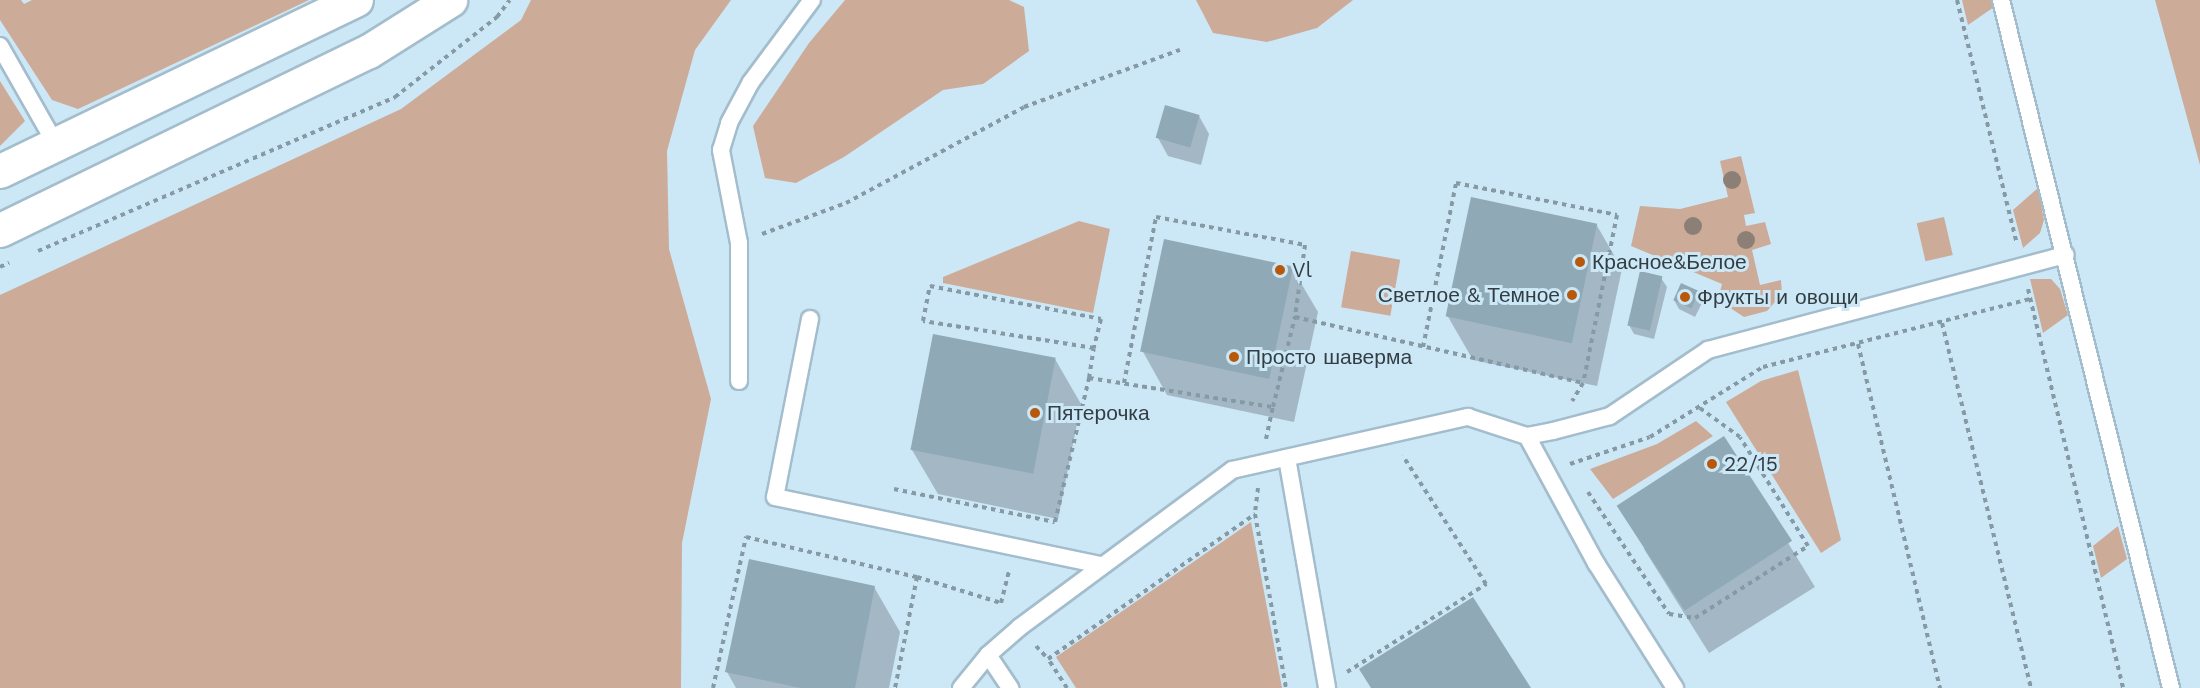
<!DOCTYPE html>
<html>
<head>
<meta charset="utf-8">
<style>
	body { margin:0 }
	#map { position:relative; width:2200px; height:688px; overflow:hidden; background:#cce7f6; font-family:"Work Sans",sans-serif }
	div>[style] { position:absolute }
	.green>* { inset:0; background:#cdab99; transform-origin:0 0 }
	.shadow>* { inset:0; background:#0003 }
	.building>* { inset:0; background:#8fa9b7; transform-origin:0 0 }
	.path>* { height:4px; margin-top:-2px; transform-origin:0; background:repeating-linear-gradient(90deg,#869aa5 0 4.5px,transparent 0 9px) }
	.roads { filter:drop-shadow(2px 0 #a3bdcc) drop-shadow(-2px 0 #a3bdcc) drop-shadow(0 2px #a3bdcc) drop-shadow(0 -2px #a3bdcc) }
	.lane>* { height:16px; margin:-8px; padding:0 8px; transform-origin:8px; border-radius:8px; background:#fff }
	.secondary>* { height:33px; margin:-16.5px; padding:0 16.5px; transform-origin:16.5px; border-radius:16.5px; background:#fff }
	.trees>* { width:18px; height:18px; margin:-9px; border-radius:50%; background:#8c8076 }
	.dots>* { width:16px; height:16px; translate:-50% -50%; box-sizing:border-box; border:3px solid #cce7f6; border-radius:50% }
	span { translate:-50% -50%; white-space:nowrap; text-align:center; line-height:1.15; -webkit-text-stroke:6px #cce7f6; paint-order:stroke }
	.poi-label { font-size:21px; color:#333e44 }
	.left { translate:0 -50%; text-align:left }
	.right { translate:-100% -50%; text-align:right }
</style>
</head>
<body>
<div id="map">
	<div class="green">
		<div style="clip-path:polygon(0 0,21px 0,24px 4px,32px 0,309px 0,78px 109px,52px 100px,0 20px)"></div>
		<div style="clip-path:polygon(531px 0,731px 0,695px 50px,667px 151px,669px 249px,711px 399px,682px 543px,681px 688px,0 688px,0 295px,401px 109px,521px 20px)"></div>
		<div style="clip-path:polygon(845px 0,1009px 0,1024px 7px,1029px 51px,983px 84px,943px 90px,844px 157px,796px 183px,765px 178px,753px 126px,809px 43px)"></div>
		<div style="clip-path:polygon(1196px 0,1353px 0,1317px 28px,1267px 42px,1213px 33px)"></div>
		<div style="clip-path:polygon(1962px 0,1992px 0,1994px 7px,1968px 25px)"></div>
		<div style="clip-path:polygon(2155px 0,2200px 0,2200px 165px)"></div>
		<div style="clip-path:polygon(0 81px,25px 121px,0 146px)"></div>
		<div style="clip-path:polygon(1741px 156px,1755px 213px,1744px 215px,1746px 226px,1765px 222px,1771px 244px,1752px 250px,1760px 285px,1781px 280px,1782px 294px,1767px 311px,1744px 317px,1718px 300px,1722px 284px,1631px 246px,1640px 206px,1680px 209px,1728px 197px,1720px 161px)"></div>
		<div style="clip-path:polygon(2038px 188px,2044px 220px,2040px 233px,2023px 248px,2013px 210px)"></div>
		<div style="left:1944px;top:217px;width:39px;height:28px;rotate:77deg"></div>
		<div style="clip-path:polygon(1079px 221px,1110px 229px,1093px 313px,943px 283px,943px 277px)"></div>
		<div style="left:1351px;top:251px;width:50px;height:57px;rotate:10deg"></div>
		<div style="clip-path:polygon(2030px 279px,2051px 279px,2060px 289px,2068px 315px,2043px 333px)"></div>
		<div style="clip-path:polygon(1798px 370px,1841px 540px,1821px 553px,1726px 402px,1761px 381px)"></div>
		<div style="clip-path:polygon(1696px 421px,1713px 436px,1613px 499px,1590px 469px,1657px 444px)"></div>
		<div style="clip-path:polygon(1251px 522px,1282px 688px,1076px 688px,1056px 657px)"></div>
		<div style="clip-path:polygon(2118px 526px,2127px 559px,2101px 578px,2093px 546px)"></div>
	</div>
	<div class="shadow">
		<div style="clip-path:polygon(1199px 116px,1209px 134px,1201px 165px,1168px 156px,1158px 138px)"></div>
		<div style="clip-path:polygon(1596px 224px,1622px 269px,1597px 386px,1473px 360px,1447px 315px)"></div>
		<div style="clip-path:polygon(1292px 268px,1318px 312px,1294px 422px,1167px 395px,1142px 350px)"></div>
		<div style="clip-path:polygon(1661px 278px,1667px 287px,1654px 339px,1634px 334px,1629px 325px)"></div>
		<div style="clip-path:polygon(1698px 293px,1703px 301px,1695px 317px,1679px 309px,1674px 300px)"></div>
		<div style="clip-path:polygon(1055px 359px,1081px 404px,1058px 519px,938px 494px,912px 450px)"></div>
		<div style="clip-path:polygon(1724px 438px,1815px 587px,1709px 653px,1644px 549px)"></div>
		<div style="clip-path:polygon(874px 587px,900px 632px,889px 688px,736px 688px,727px 672px)"></div>
	</div>
	<div class="building">
		<div style="left:1165px;top:105px;width:36px;height:34px;rotate:16deg"></div>
		<div style="left:1471px;top:197px;width:129px;height:122px;rotate:12deg"></div>
		<div style="left:1164px;top:239px;width:132px;height:115px;rotate:12deg"></div>
		<div style="left:1640px;top:271px;width:23px;height:56px;rotate:13deg"></div>
		<div style="left:1681px;top:283px;width:20px;height:19px;rotate:24deg"></div>
		<div style="left:933px;top:334px;width:125px;height:118px;rotate:11deg"></div>
		<div style="left:1724px;top:436px;width:125px;height:128px;rotate:57deg"></div>
		<div style="clip-path:polygon(749px 559px,875px 586px,855px 688px,801px 688px,725px 672px)"></div>
		<div style="clip-path:polygon(1473px 597px,1531px 688px,1371px 688px,1359px 669px)"></div>
	</div>
	<div class="path">
		<div style="left:1957px;top:0;width:251px;rotate:76.2deg"></div>
		<div style="left:762px;top:234px;width:90px;rotate:-20.3deg"></div>
		<div style="left:846px;top:203px;width:202px;rotate:-28.3deg"></div>
		<div style="left:1024px;top:107px;width:166px;rotate:-20.1deg"></div>
		<div style="left:38px;top:251px;width:389px;rotate:-23.3deg"></div>
		<div style="left:395px;top:97px;width:130px;rotate:-38.1deg"></div>
		<div style="left:497px;top:17px;width:21px;rotate:-53deg"></div>
		<div style="left:0;top:267px;width:10px;rotate:-24deg"></div>
		<div style="left:2028px;top:289px;width:410px;rotate:76.6deg"></div>
		<div style="left:1942px;top:323px;width:376px;rotate:76.3deg"></div>
		<div style="left:1858px;top:344px;width:354px;rotate:76.6deg"></div>
		<div style="left:1423px;top:347px;width:167px;rotate:-78.6deg"></div>
		<div style="left:1456px;top:183px;width:164px;rotate:11.2deg"></div>
		<div style="left:1617px;top:215px;width:171px;rotate:101.4deg"></div>
		<div style="left:1089px;top:378px;width:30px;rotate:-81deg"></div>
		<div style="left:1094px;top:348px;width:173px;rotate:-171deg"></div>
		<div style="left:923px;top:321px;width:36px;rotate:-79deg"></div>
		<div style="left:930px;top:286px;width:174px;rotate:10.9deg"></div>
		<div style="left:1101px;top:319px;width:30px;rotate:104deg"></div>
		<div style="left:1124px;top:383px;width:169px;rotate:-79.1deg"></div>
		<div style="left:1156px;top:217px;width:152px;rotate:10.6deg"></div>
		<div style="left:1305px;top:245px;width:73px;rotate:97.9deg"></div>
		<div style="left:1266px;top:439px;width:33px;rotate:-78deg"></div>
		<div style="left:1570px;top:464px;width:84px;rotate:-18.6deg"></div>
		<div style="left:1650px;top:437px;width:133px;rotate:-31.8deg"></div>
		<div style="left:1763px;top:367px;width:276px;rotate:-14.3deg"></div>
		<div style="left:1258px;top:488px;width:26px;rotate:97deg"></div>
		<div style="left:1255px;top:514px;width:177px;rotate:79.9deg"></div>
		<div style="left:894px;top:489px;width:164px;rotate:11.6deg"></div>
		<div style="left:1055px;top:522px;width:148px;rotate:-76.7deg"></div>
		<div style="left:1089px;top:378px;width:186px;rotate:9deg"></div>
		<div style="left:1273px;top:407px;width:93px;rotate:-76.3deg"></div>
		<div style="left:1295px;top:317px;width:295px;rotate:12.9deg"></div>
		<div style="left:1583px;top:383px;width:21px;rotate:121deg"></div>
		<div style="left:1588px;top:492px;width:146px;rotate:56.4deg"></div>
		<div style="left:1669px;top:614px;width:26px;rotate:9deg"></div>
		<div style="left:1695px;top:618px;width:134px;rotate:-32.5deg"></div>
		<div style="left:1808px;top:546px;width:128px;rotate:-122deg"></div>
		<div style="left:1740px;top:437px;width:53px;rotate:-144.2deg"></div>
		<div style="left:917px;top:577px;width:88px;rotate:17.2deg"></div>
		<div style="left:1001px;top:603px;width:33px;rotate:-76deg"></div>
		<div style="left:1036px;top:646px;width:18px;rotate:47deg"></div>
		<div style="left:1347px;top:672px;width:165px;rotate:-32.3deg"></div>
		<div style="left:1486px;top:584px;width:153px;rotate:-123deg"></div>
		<div style="left:713px;top:688px;width:155px;rotate:-77.7deg"></div>
		<div style="left:746px;top:537px;width:176px;rotate:13.2deg"></div>
		<div style="left:917px;top:577px;width:113px;rotate:101.2deg"></div>
		<div style="left:1067px;top:688px;width:35px;rotate:-123deg"></div>
		<div style="left:1048px;top:659px;width:253px;rotate:-35deg"></div>
	</div>
	<div class="roads">
		<div class="lane">
			<div style="left:2001px;top:0;width:709px;rotate:76.12deg"></div>
			<div style="left:0;top:46px;width:112px;rotate:60.4deg"></div>
			<div style="left:810px;top:319px;width:181px;rotate:101.1deg"></div>
			<div style="left:775px;top:497px;width:332px;rotate:11.8deg"></div>
			<div style="left:739px;top:381px;width:138px;rotate:-90deg"></div>
			<div style="left:739px;top:243px;width:95px;rotate:-101deg"></div>
			<div style="left:721px;top:150px;width:28px;rotate:-73deg"></div>
			<div style="left:729px;top:123px;width:47px;rotate:-61.8deg"></div>
			<div style="left:751px;top:82px;width:102px;rotate:-53.4deg"></div>
			<div style="left:1527px;top:436px;width:145px;rotate:61.5deg"></div>
			<div style="left:1596px;top:563px;width:148px;rotate:57.7deg"></div>
			<div style="left:1287px;top:458px;width:233px;rotate:80.1deg"></div>
			<div style="left:988px;top:655px;width:40px;rotate:56deg"></div>
			<div style="left:961px;top:688px;width:43px;rotate:-50.7deg"></div>
			<div style="left:988px;top:655px;width:43px;rotate:-41.2deg"></div>
			<div style="left:1020px;top:627px;width:264px;rotate:-36.5deg"></div>
			<div style="left:1232px;top:470px;width:242px;rotate:-12.7deg"></div>
			<div style="left:1468px;top:417px;width:62px;rotate:17.9deg"></div>
			<div style="left:1527px;top:436px;width:26px;rotate:-11deg"></div>
			<div style="left:1553px;top:431px;width:59px;rotate:-14.7deg"></div>
			<div style="left:1610px;top:416px;width:118px;rotate:-34deg"></div>
			<div style="left:1708px;top:350px;width:370px;rotate:-14.9deg"></div>
		</div>
		<div class="secondary">
			<div style="left:0;top:171px;width:395px;rotate:-25.7deg"></div>
			<div style="left:0;top:230px;width:410px;rotate:-25.9deg"></div>
			<div style="left:369px;top:51px;width:96px;rotate:-32.2deg"></div>
		</div>
	</div>
	<div class="trees">
		<div style="left:1732px;top:180px"></div>
		<div style="left:1693px;top:226px"></div>
		<div style="left:1746px;top:240px"></div>
	</div>
	<div class="dots">
		<div style="left:1580px;top:262px;background:#b7580b"></div>
		<div style="left:1280px;top:270px;background:#b7580b"></div>
		<div style="left:1572px;top:295px;background:#b7580b"></div>
		<div style="left:1685px;top:297px;background:#b7580b"></div>
		<div style="left:1234px;top:357px;background:#b7580b"></div>
		<div style="left:1035px;top:413px;background:#b7580b"></div>
		<div style="left:1712px;top:464px;background:#b7580b"></div>
	</div>
	<div class="poi-label">
		<span class="left" style="left:1592px;top:262px">Красное&amp;Белое</span>
		<span class="left" style="left:1292px;top:270px">Vl</span>
		<span class="right" style="left:1560px;top:295px">Светлое &amp; Темное</span>
		<span class="left" style="left:1697px;top:297px">Фрукты и овощи</span>
		<span class="left" style="left:1246px;top:357px">Просто шаверма</span>
		<span class="left" style="left:1047px;top:413px">Пятерочка</span>
		<span class="left" style="left:1724px;top:464px">22/15</span>
	</div>
</div>
</body>
</html>
